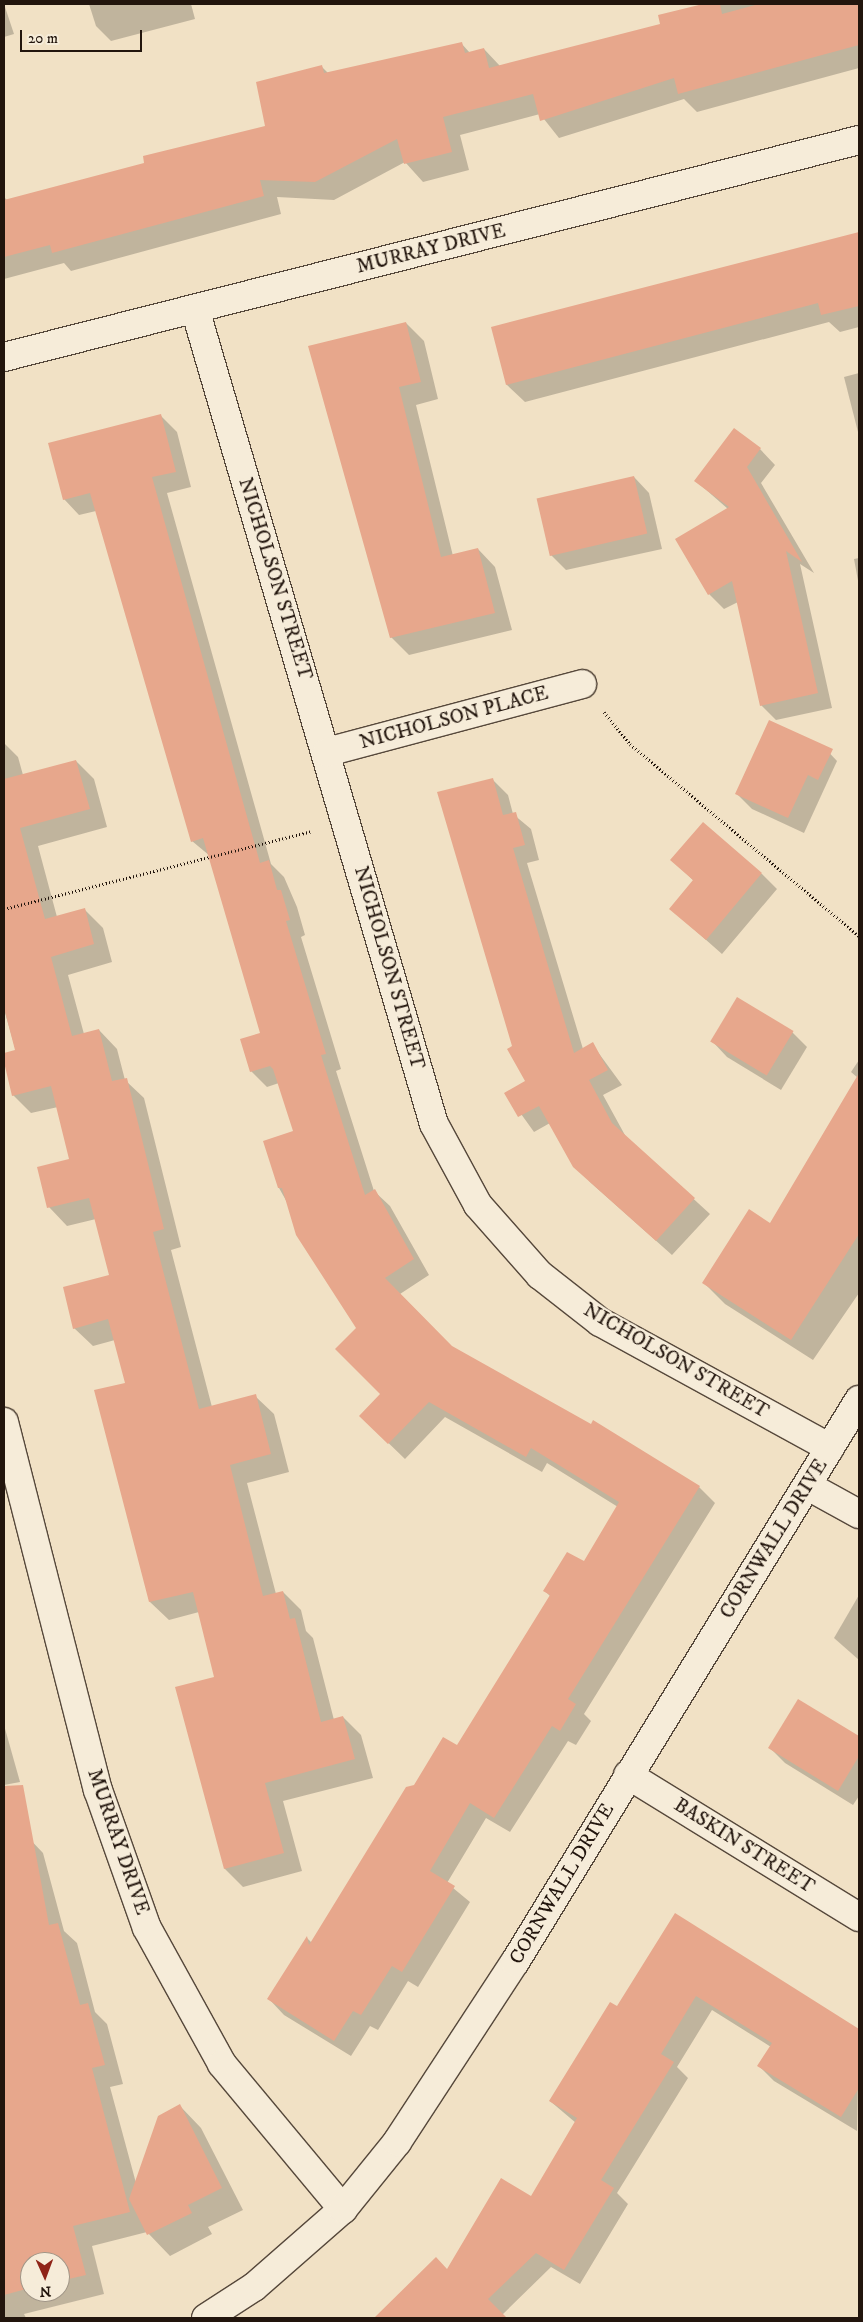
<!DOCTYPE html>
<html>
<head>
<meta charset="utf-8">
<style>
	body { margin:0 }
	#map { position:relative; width:863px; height:2322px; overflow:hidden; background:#f1e1c5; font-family:"IM FELL DW Pica",serif }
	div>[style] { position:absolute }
	.shadow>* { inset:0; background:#0003 }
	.building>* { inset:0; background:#e7a78c; transform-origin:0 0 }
	.path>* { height:3px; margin-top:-1.5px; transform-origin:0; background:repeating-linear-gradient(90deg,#22150d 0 1px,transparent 0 3.5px) }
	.roads { filter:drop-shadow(1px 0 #56483b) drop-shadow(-1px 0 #56483b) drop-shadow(0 1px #56483b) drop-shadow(0 -1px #56483b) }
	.minor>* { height:28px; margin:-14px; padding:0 14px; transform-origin:14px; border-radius:14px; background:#f6ecd9 }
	span { translate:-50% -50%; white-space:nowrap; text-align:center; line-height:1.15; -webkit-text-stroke:4.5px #f6ecd9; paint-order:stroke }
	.street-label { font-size:20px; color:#22150d }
	.frame { position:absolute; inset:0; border:5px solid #22150d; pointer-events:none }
	.north { position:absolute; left:20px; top:2252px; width:50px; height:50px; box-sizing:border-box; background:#f6ecd9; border:1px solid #a19687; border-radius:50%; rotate:178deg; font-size:14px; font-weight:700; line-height:20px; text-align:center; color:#22150d }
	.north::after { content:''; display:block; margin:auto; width:18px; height:22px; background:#8f2418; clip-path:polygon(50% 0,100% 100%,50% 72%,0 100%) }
	.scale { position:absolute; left:20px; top:30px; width:122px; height:22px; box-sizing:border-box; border:2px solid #22150d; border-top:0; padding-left:6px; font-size:15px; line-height:18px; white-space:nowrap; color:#22150d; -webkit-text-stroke:4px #f6ecd9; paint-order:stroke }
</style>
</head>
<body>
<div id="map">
	<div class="shadow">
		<div style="clip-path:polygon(4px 4px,14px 34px,4px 37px)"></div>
		<div style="clip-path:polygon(89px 4px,191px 4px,195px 19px,111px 41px,96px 26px)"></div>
		<div style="clip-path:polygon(708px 4px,859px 4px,859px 68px,697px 112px,684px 99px,559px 138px,540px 114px,460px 135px,469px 170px,423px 182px,405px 162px,334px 200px,277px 197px,281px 214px,71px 271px,64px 263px,4px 279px,4px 197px,7px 200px,146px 164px,267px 127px,321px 66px,329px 74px,461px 43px,470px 53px,484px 49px,500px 66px,662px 25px,660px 16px)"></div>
		<div style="clip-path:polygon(859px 234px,859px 327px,840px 332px,829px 322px,525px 402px,507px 385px,493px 328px)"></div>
		<div style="clip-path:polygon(406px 323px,424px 341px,438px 399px,416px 405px,453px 556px,478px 549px,495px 567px,512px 630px,409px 655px,391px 637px,310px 347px)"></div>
		<div style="clip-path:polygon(859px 373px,859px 436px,844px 377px)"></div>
		<div style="clip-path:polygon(161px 416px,177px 432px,191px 487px,167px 493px,271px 864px,284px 877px,297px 907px,305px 935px,301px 937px,341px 1069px,336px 1071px,374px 1191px,390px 1206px,429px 1275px,400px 1294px,452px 1347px,699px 1487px,715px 1503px,584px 1714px,591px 1721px,576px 1745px,568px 1741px,510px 1832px,486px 1818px,447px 1883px,470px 1902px,418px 1987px,408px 1981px,378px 2030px,370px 2026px,351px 2056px,284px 2015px,269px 1999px,307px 1938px,312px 1943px,414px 1786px,458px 1747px,551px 1597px,545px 1591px,585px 1563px,618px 1507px,547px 1463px,542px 1472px,445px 1417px,405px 1459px,376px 1431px,381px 1394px,358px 1328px,279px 1188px,295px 1132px,279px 1083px,267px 1087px,251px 1071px,262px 1034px,210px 856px,192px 841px,96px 511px,79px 515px,64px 499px)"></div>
		<div style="clip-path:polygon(760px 449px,775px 465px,761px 483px,814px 573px,800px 564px,832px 708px,776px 720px,761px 705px,738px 602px,724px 609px,709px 594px,728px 509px,696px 481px)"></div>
		<div style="clip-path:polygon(634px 477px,649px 493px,662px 549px,566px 570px,551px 555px)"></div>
		<div style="clip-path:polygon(859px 558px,859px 586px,854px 559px)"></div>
		<div style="clip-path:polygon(4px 743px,18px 757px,23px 775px,76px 761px,94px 779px,107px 827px,38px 846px,57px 917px,84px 909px,103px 928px,112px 962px,68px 975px,84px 1034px,99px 1030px,117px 1049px,125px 1080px,144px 1098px,181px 1247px,171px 1250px,212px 1407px,255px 1396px,274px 1414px,289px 1472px,247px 1483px,276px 1594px,283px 1592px,301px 1610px,306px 1631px,313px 1638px,334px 1720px,343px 1717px,361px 1735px,373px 1778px,283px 1801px,302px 1871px,243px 1887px,225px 1869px,216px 1678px,199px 1612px,169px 1620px,150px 1602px,126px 1384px,115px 1340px,93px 1346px,74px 1328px,110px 1276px,96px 1219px,67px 1226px,49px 1207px,71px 1160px,58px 1107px,31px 1113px,13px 1095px,4px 1056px,16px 1051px,4px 1009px)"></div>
		<div style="clip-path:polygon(822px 745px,837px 761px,804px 833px,752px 809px,737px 794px)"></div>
		<div style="clip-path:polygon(493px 780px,508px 795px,513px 814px,531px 829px,539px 860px,527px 863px,583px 1049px,592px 1044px,622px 1085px,603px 1095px,626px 1137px,710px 1214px,672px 1255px,590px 1182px,550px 1123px,534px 1132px,506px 1093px,527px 1081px,514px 1046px)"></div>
		<div style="clip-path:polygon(672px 860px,762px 874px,777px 889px,722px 954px,671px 909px,694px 881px)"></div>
		<div style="clip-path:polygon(792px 1032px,807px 1047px,781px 1090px,727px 1057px,712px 1041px)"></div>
		<div style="clip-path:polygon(859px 1060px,859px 1293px,813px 1360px,725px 1304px,704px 1283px,771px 1225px,858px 1078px,851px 1072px)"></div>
		<div style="clip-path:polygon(859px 1595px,859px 1660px,834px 1638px)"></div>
		<div style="clip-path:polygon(799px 1701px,859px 1738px,859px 1796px,853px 1805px,785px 1763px,770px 1748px)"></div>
		<div style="clip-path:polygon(4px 1725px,20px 1782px,4px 1785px)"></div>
		<div style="clip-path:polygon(evenodd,24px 1833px,43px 1853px,64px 1931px,77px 1943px,95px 2012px,107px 2024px,123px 2084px,110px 2087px,136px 2183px,180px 2106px,201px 2128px,243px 2210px,208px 2227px,212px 2234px,170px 2256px,147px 2232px,92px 2246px,104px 2294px,24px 2314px,26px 2318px,4px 2318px,4px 1838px,24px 1833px,30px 2262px,60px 2262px,60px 2292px,30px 2292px,30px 2262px)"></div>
		<div style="clip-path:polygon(676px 1915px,859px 2030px,857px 2131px,774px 2081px,759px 2066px,771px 2047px,712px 2010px,677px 2067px,688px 2078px,617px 2193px,628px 2204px,580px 2284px,551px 2267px,502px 2315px,505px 2318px,376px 2318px,436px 2259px,447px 2270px,531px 2198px,576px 2123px,550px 2101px,617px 2008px)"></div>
	</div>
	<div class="building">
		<div style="clip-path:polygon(703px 4px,720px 4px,722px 14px,759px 4px,859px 4px,859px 45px,678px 94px,674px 78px,540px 121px,533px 94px,443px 117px,452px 152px,404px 164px,397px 139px,315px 182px,260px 180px,264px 196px,52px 253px,50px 245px,4px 257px,4px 200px,144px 163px,143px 156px,265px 126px,256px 82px,322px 65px,324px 73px,462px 42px,465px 53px,484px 48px,489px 68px,660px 24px,658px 15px)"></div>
		<div style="clip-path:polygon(859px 232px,859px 306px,821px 315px,818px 303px,506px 385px,491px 327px)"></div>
		<div style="clip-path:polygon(406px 322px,421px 382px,399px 387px,441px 557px,478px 548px,495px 613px,390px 638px,308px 346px)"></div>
		<div style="clip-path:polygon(161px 414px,176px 472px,152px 477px,260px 863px,269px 860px,277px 890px,281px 890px,290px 920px,286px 921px,326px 1054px,321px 1055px,365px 1195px,375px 1189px,414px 1259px,385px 1278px,452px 1346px,591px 1424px,593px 1420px,700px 1486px,568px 1699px,576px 1704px,560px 1731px,552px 1726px,494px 1818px,470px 1803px,430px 1871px,455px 1886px,402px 1972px,392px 1966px,361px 2015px,353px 2011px,334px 2041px,267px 1999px,307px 1936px,309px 1945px,406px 1787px,414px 1785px,443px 1737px,457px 1745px,550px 1595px,543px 1591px,567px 1552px,584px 1561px,619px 1502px,531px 1448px,526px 1457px,429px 1402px,388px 1444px,359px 1416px,380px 1394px,335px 1349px,356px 1328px,296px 1235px,282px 1188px,278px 1188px,263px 1141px,293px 1131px,273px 1069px,270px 1066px,250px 1072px,240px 1039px,260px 1033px,203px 838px,191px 842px,90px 493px,63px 500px,48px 443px)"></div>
		<div style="clip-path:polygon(734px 428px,761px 448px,747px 467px,802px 562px,786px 551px,818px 693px,760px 706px,732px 581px,708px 595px,675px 539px,729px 507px,694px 481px)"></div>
		<div style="left:634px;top:476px;width:59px;height:100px;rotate:77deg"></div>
		<div style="clip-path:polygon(769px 720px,833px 749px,818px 780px,808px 775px,788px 818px,735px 794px)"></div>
		<div style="clip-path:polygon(76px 760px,90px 809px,20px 828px,45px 919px,85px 908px,94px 944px,51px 957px,72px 1036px,99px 1029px,112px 1081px,127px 1078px,164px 1229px,153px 1232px,199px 1409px,256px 1394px,271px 1454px,230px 1465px,263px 1596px,283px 1591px,290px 1619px,295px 1618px,321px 1722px,343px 1716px,355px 1759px,265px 1783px,284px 1853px,224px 1869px,175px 1687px,214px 1677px,193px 1592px,149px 1602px,94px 1390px,125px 1383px,108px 1319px,73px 1329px,63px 1287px,109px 1275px,89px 1198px,47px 1208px,37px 1167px,69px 1159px,51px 1086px,12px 1096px,4px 1062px,4px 1053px,15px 1050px,4px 1008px,4px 779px)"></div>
		<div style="clip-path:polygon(493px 778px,503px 815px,516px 812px,525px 845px,513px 848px,574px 1053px,593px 1042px,608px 1070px,589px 1080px,612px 1123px,695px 1198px,656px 1241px,573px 1167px,539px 1106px,518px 1117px,504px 1093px,525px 1081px,507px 1049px,512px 1046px,437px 792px)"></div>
		<div style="clip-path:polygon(703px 822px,762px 873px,706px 940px,669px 909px,693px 880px,670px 860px)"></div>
		<div style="left:737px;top:997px;width:66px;height:52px;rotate:31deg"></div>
		<div style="clip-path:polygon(859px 1073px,859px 1234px,791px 1340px,702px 1283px,749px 1209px,770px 1223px)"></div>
		<div style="clip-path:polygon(798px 1699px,859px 1736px,859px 1756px,838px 1791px,768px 1748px)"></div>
		<div style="clip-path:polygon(23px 1785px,49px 1925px,58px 1923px,80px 2005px,88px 2003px,105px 2065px,92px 2068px,130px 2212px,73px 2226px,86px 2275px,60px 2281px,60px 2262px,30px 2262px,30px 2288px,4px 2295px,4px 1786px)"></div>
		<div style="clip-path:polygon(675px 1913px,859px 2029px,859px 2088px,841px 2117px,757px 2066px,772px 2043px,696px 1996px,661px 2054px,674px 2062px,601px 2180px,614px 2188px,564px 2270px,536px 2253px,488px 2299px,507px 2318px,374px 2318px,436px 2257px,447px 2269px,501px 2178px,531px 2196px,577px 2118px,549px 2101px,610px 2002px,617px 2006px)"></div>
		<div style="clip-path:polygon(180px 2104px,222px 2188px,188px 2205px,192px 2213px,147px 2235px,129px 2199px,158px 2116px)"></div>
	</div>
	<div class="path">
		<div style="left:604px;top:712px;width:41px;rotate:50.9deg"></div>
		<div style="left:630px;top:744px;width:299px;rotate:40deg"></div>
		<div style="left:4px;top:909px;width:318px;rotate:-14.2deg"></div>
	</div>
	<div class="roads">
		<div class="minor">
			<div style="left:195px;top:309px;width:849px;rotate:73.66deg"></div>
			<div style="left:434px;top:1124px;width:92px;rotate:61.5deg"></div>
			<div style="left:478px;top:1205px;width:94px;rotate:48.5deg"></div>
			<div style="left:540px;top:1275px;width:76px;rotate:38.1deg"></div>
			<div style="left:600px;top:1322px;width:262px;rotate:28.7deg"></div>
			<div style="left:4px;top:357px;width:882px;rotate:-14.24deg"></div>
			<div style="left:327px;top:752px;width:264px;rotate:-14.9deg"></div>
			<div style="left:4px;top:1422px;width:380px;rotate:75.7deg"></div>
			<div style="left:98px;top:1790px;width:146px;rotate:70.5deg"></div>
			<div style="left:147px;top:1928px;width:155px;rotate:61.1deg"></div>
			<div style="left:222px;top:2064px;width:189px;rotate:50.2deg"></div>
			<div style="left:808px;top:1486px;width:58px;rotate:28.8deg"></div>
			<div style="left:628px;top:1775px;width:271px;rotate:31.6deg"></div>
			<div style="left:206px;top:2318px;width:57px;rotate:-32.9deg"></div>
			<div style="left:254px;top:2287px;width:118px;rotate:-41.2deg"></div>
			<div style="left:343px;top:2209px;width:86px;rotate:-51.1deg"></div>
			<div style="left:397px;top:2142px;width:215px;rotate:-56.8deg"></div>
			<div style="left:515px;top:1962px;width:659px;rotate:-58.53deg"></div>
		</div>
	</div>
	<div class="street-label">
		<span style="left:431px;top:249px;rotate:-14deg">MURRAY DRIVE</span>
		<span style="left:275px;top:579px;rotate:73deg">NICHOLSON STREET</span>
		<span style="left:454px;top:718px;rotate:-15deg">NICHOLSON PLACE</span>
		<span style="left:389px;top:968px;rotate:74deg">NICHOLSON STREET</span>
		<span style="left:676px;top:1361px;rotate:30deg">NICHOLSON STREET</span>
		<span style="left:774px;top:1539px;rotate:-58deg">CORNWALL DRIVE</span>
		<span style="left:118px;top:1842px;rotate:71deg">MURRAY DRIVE</span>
		<span style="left:744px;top:1846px;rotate:32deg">BASKIN STREET</span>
		<span style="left:562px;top:1884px;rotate:-59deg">CORNWALL DRIVE</span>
	</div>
	<div class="frame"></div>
	<div class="north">N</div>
	<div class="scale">20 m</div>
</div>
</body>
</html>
